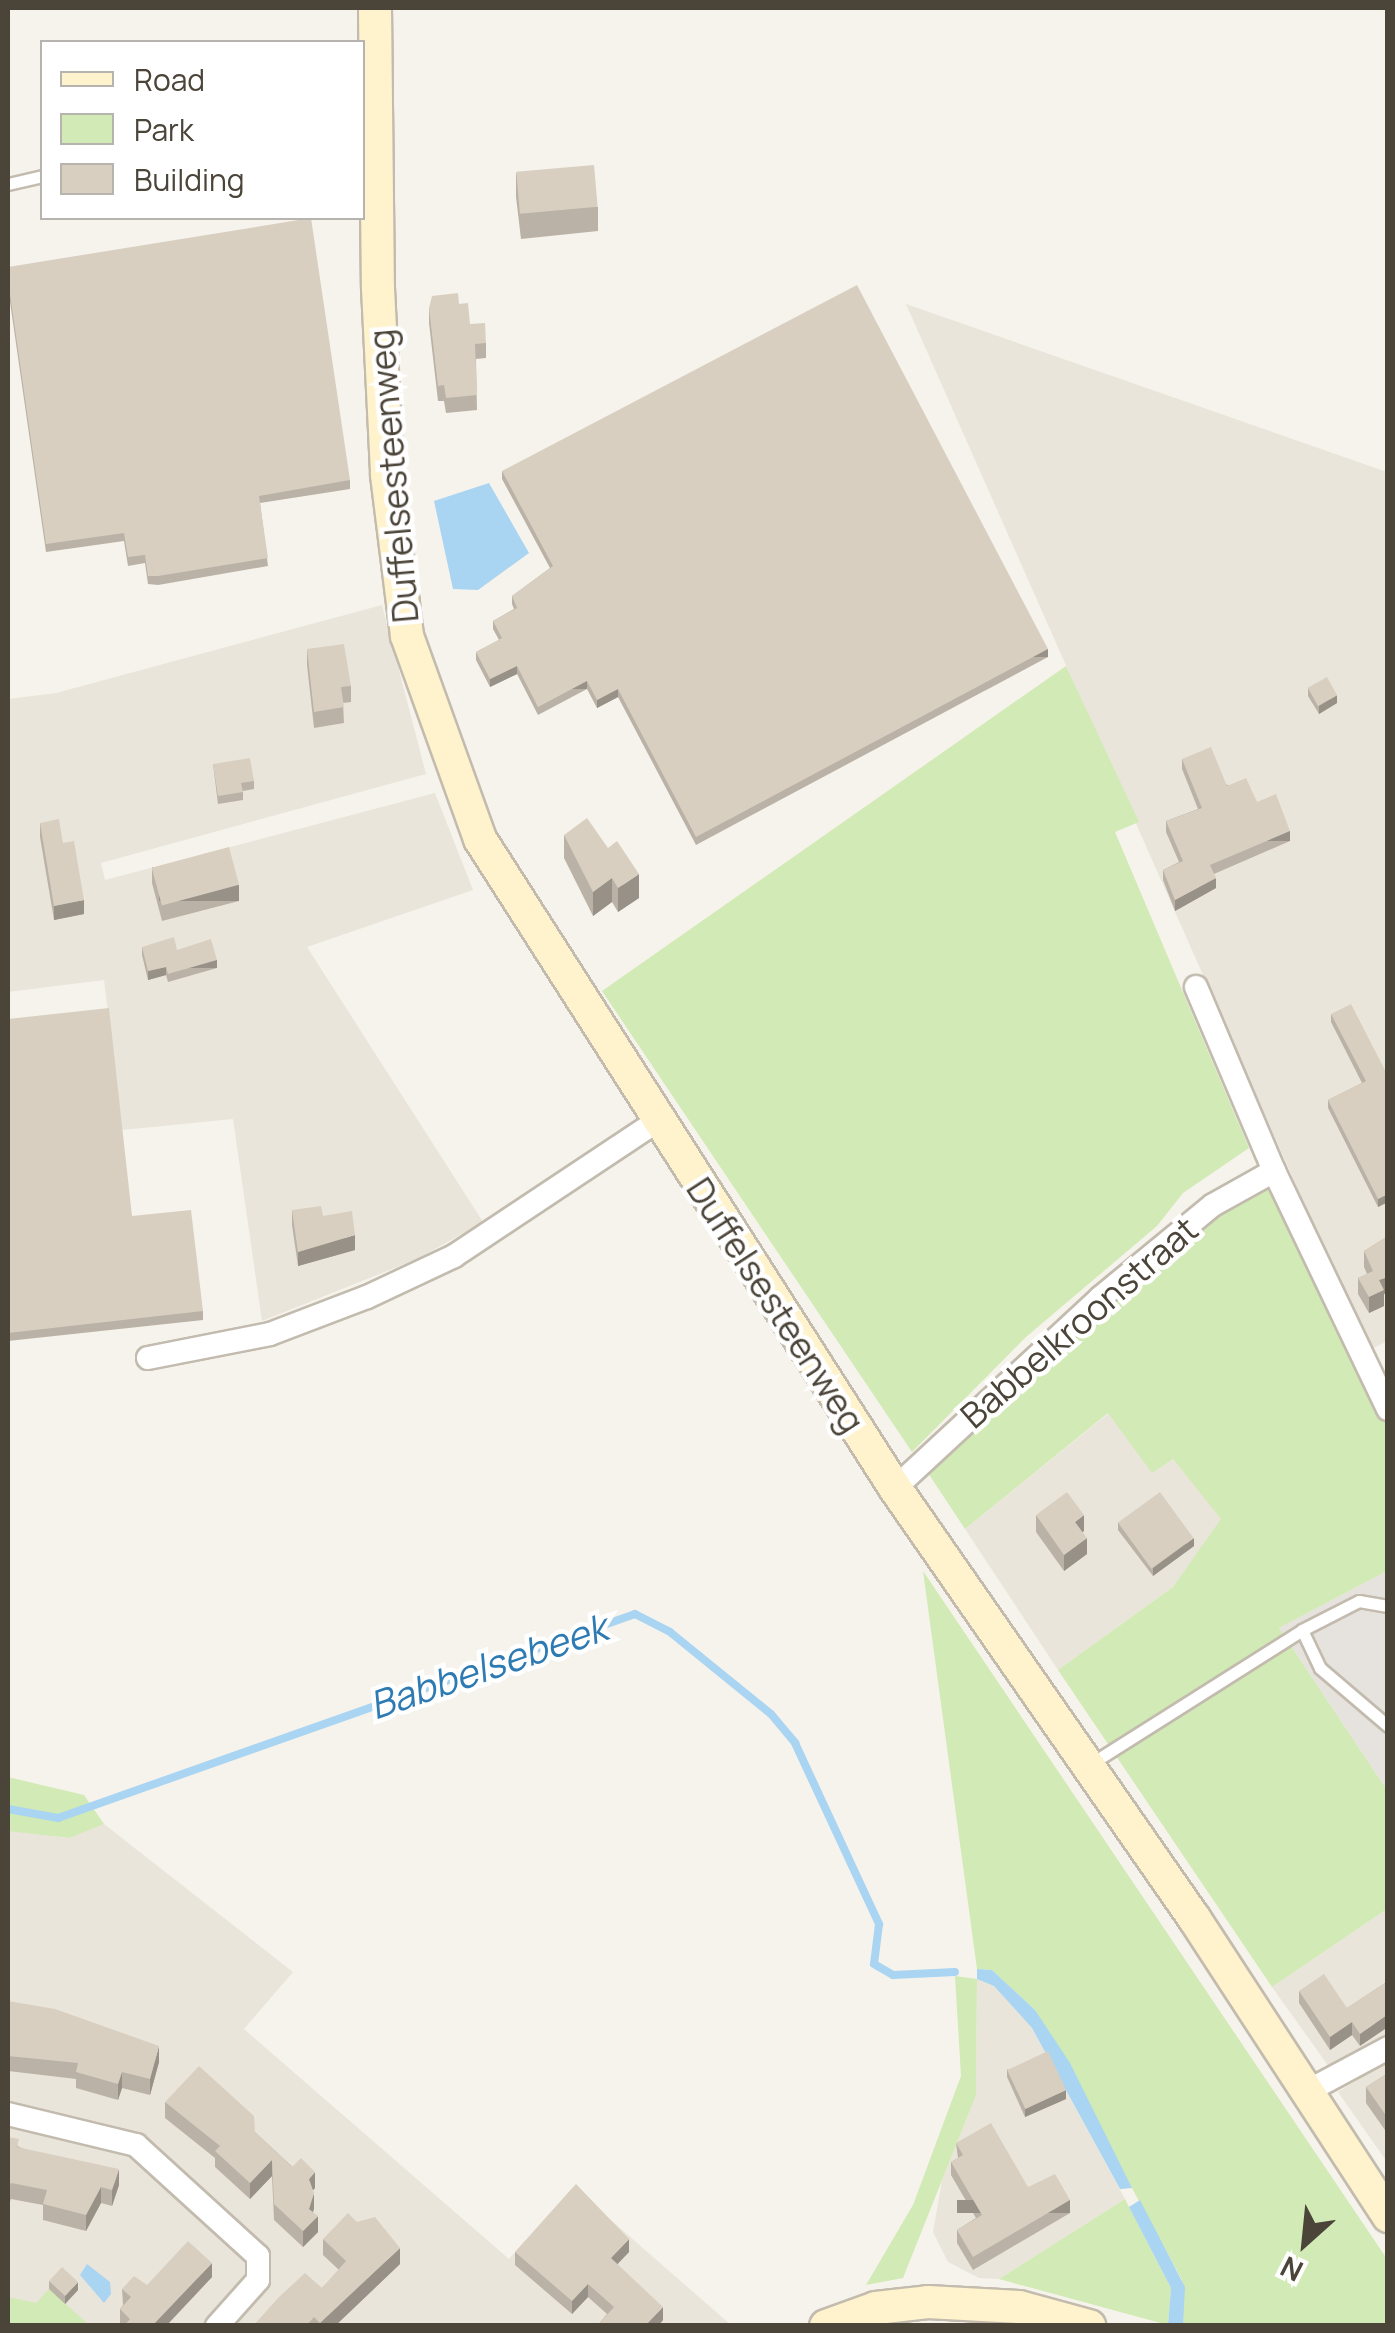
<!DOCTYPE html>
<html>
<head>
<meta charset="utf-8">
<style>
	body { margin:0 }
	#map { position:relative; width:1395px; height:2333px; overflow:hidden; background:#f6f3ec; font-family:Manrope,sans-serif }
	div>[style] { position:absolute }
	.residential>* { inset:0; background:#eae5da }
	.industrial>* { inset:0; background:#e6e2dd }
	.green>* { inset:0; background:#d2eab5 }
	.water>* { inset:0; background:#a9d4f2 }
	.stream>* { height:8px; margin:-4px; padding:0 4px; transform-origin:4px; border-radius:4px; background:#a9d4f2 }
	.roads { filter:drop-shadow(2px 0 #c2bbae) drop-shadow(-2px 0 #c2bbae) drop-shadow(0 2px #c2bbae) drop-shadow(0 -2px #c2bbae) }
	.lane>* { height:11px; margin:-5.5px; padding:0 5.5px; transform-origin:5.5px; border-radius:5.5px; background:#fff }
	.street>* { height:22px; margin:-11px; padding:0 11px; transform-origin:11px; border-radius:11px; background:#fff }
	.secondary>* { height:32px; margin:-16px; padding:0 16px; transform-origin:16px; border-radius:16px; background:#fff3cd }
	.wall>* { inset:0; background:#bab2a6 }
	.shaded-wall>* { inset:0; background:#979187; transform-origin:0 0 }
	.building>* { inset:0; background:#d8cfc1; transform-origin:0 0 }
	span { translate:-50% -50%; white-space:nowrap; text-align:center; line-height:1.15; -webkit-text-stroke:9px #fff; paint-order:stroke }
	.street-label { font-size:35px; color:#4b4439 }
	.water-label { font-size:38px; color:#2e7ab2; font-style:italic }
	.frame { position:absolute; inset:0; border:10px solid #4b4439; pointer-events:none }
	.legend { position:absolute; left:40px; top:40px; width:325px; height:180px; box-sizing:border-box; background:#fff; border:2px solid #b7b4b0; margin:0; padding:12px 18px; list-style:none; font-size:30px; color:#4b4439 }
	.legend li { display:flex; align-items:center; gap:20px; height:50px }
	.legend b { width:50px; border:2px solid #b7b4b0 }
	.north { position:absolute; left:1255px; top:2193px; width:100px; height:100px; -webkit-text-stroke:8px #fff; paint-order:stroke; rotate:207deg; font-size:28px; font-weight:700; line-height:40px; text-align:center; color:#4b4439 }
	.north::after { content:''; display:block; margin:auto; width:35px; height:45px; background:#4b4439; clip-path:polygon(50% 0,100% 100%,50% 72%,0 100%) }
</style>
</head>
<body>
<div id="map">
	<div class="residential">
		<div style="clip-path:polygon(906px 304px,1387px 472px,1388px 1341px,1369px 1350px)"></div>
		<div style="clip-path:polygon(382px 605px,426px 774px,101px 863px,105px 880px,435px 793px,473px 890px,307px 947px,483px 1222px,417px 1259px,262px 1321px,233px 1119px,122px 1130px,104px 980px,8px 992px,8px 699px,56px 693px)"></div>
		<div style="clip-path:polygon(1109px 1413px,1152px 1472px,1173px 1459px,1222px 1519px,1173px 1587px,1058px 1670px,965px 1529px)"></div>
		<div style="clip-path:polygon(104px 1824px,293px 1972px,244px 2029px,509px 2259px,573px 2187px,731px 2325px,8px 2326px,8px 1830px,66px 1838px)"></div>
		<div style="clip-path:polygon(1387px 1909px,1387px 2040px,1332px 2071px,1272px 1987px)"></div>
		<div style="clip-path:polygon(977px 1979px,994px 1986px,1032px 2028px,1125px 2199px,999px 2279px,979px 2278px,948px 2262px,933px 2232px,942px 2180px,976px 2095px)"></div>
		<div style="clip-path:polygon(1387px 2061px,1387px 2162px,1338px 2092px)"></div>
	</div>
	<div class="industrial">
		<div style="clip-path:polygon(1387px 1571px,1387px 1790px,1279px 1628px)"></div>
	</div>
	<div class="green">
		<div style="clip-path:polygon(1066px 666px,1139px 822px,1115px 832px,1249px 1148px,1183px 1193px,1157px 1226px,1026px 1337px,912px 1452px,602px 991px)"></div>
		<div style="clip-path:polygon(1267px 1187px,1387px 1426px,1387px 1571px,1279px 1628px,1387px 1790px,1387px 1909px,1272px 1987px,1058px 1670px,1173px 1587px,1221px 1519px,1173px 1459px,1152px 1473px,1108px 1413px,965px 1529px,928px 1473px,1062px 1340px,1222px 1210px)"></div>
		<div style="clip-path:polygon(923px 1571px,1387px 2259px,1387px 2325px,1183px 2325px,1182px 2280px,1035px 2010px,992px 1970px,977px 1969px)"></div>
		<div style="clip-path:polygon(8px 1777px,84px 1795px,104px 1824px,69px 1838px,8px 1831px)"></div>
		<div style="clip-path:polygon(955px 1976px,977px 1979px,976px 2095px,903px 2278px,866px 2285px,913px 2205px,961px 2076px)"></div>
		<div style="clip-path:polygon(1125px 2199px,1171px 2288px,1168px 2325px,999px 2279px)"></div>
		<div style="clip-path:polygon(49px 2289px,89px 2325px,8px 2325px,8px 2297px,36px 2303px)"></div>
	</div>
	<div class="water">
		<div style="clip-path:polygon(489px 483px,529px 553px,478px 590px,453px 589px,434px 501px)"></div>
		<div style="clip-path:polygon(977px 1969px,992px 1970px,1035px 2010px,1070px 2063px,1132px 2188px,1120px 2189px,1032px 2028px,994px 1986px,977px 1979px)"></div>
		<div style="clip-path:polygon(1140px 2200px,1185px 2287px,1183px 2325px,1168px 2325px,1171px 2288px,1129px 2207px)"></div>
		<div style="clip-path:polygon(87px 2264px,110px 2282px,111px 2294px,104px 2303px,80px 2275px)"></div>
	</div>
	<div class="stream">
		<div style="left:8px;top:1809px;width:51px;rotate:10.2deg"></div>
		<div style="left:58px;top:1818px;width:612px;rotate:-19.47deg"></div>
		<div style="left:635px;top:1614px;width:39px;rotate:27deg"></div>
		<div style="left:670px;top:1632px;width:130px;rotate:39.1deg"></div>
		<div style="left:771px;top:1714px;width:38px;rotate:50deg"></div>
		<div style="left:795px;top:1743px;width:200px;rotate:65.1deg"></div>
		<div style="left:879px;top:1924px;width:40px;rotate:97.1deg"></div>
		<div style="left:874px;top:1964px;width:22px;rotate:30deg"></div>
		<div style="left:893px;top:1975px;width:62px;rotate:-2.8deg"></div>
	</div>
	<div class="roads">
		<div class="lane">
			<div style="left:8px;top:184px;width:35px;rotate:-13deg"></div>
			<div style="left:1302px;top:1630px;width:42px;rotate:64.7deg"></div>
			<div style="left:1320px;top:1668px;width:89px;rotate:40.5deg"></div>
			<div style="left:1092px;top:1763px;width:249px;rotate:-32.3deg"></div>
			<div style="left:1302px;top:1630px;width:64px;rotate:-27deg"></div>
			<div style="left:1359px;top:1601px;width:29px;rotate:10deg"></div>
		</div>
		<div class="street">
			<div style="left:1196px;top:987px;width:200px;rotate:67deg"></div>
			<div style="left:148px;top:1358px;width:124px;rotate:-11.1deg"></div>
			<div style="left:270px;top:1334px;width:104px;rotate:-20.9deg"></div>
			<div style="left:367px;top:1297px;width:96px;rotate:-25.2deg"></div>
			<div style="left:454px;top:1256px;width:244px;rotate:-33.6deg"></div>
			<div style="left:895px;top:1488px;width:280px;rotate:-42.8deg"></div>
			<div style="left:1100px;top:1298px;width:146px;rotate:-39.5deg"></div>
			<div style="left:1213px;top:1205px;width:70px;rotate:-29.1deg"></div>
			<div style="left:1274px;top:1171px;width:264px;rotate:64.4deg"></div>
			<div style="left:1306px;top:2092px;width:93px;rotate:-28.2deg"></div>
			<div style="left:8px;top:2114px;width:132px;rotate:13.6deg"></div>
			<div style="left:136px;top:2145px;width:165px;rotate:42.3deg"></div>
			<div style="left:258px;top:2256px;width:24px;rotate:90deg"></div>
			<div style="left:258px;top:2280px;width:62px;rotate:131.7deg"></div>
		</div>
		<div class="secondary">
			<div style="left:375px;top:8px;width:280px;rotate:89.4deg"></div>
			<div style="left:378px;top:288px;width:187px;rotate:87.2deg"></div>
			<div style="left:387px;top:475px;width:162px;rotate:82.9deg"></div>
			<div style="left:407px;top:636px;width:216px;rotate:70.2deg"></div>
			<div style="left:480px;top:839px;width:770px;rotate:57.4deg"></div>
			<div style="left:895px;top:1488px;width:524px;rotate:55.19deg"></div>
			<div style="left:1194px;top:1918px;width:356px;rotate:56.9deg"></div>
			<div style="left:826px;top:2326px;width:53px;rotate:-19.8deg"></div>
			<div style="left:876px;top:2308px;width:52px;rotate:-6.6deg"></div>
			<div style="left:928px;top:2302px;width:91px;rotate:3.1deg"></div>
			<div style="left:1019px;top:2307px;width:73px;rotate:15.2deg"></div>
		</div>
	</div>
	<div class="wall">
		<div style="clip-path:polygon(516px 173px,598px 207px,598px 231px,521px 239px,516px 197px)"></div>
		<div style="clip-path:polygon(8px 267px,350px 480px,350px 489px,260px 503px,268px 566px,158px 585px,148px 584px,145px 563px,128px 566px,124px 541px,46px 552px,8px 288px)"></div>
		<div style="clip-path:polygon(429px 308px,470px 324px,486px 343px,486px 358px,476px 359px,477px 410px,446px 413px,444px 401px,438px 401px,429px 323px)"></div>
		<div style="clip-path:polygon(502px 471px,1048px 657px,696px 845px,618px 697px,597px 708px,587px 689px,538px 715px,517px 674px,490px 687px,476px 660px,476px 652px,499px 640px,493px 629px,493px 621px,514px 609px,512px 604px,512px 596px,550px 568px,502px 479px)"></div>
		<div style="clip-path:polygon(307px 649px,351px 686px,351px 702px,343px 703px,344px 723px,314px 728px,307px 665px)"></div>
		<div style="clip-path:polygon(1308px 688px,1337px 703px,1319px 714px,1308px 696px)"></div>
		<div style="clip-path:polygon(1182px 759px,1257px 802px,1290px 841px,1214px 874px,1216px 888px,1175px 911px,1163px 880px,1163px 870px,1179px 862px,1166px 832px,1166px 821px,1198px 809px,1182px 769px)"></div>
		<div style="clip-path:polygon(213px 764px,254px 781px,254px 789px,243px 791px,243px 800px,218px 804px)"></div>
		<div style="clip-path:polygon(40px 823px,63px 843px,84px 914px,54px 920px,40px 837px)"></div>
		<div style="clip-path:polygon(564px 835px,639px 898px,618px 912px,612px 902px,593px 916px,564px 858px)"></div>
		<div style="clip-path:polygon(152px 867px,239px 901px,162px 921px,152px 883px)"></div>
		<div style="clip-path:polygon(142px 947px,177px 950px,217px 968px,168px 982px,166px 975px,148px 980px,142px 955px)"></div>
		<div style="clip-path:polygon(1331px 1014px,1388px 1076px,1388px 1202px,1378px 1207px,1328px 1108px,1328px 1100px,1362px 1083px,1331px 1022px)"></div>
		<div style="clip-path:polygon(8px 1019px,132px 1216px,203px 1311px,203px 1320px,8px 1341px)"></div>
		<div style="clip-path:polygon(292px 1210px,323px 1216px,355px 1250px,298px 1266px,292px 1225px)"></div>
		<div style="clip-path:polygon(1388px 1236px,1388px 1292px,1384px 1294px,1384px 1306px,1369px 1313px,1358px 1294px,1358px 1278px,1367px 1274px,1364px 1267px,1364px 1251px)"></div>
		<div style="clip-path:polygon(1036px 1515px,1084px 1531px,1082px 1532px,1087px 1554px,1064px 1571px,1036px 1532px)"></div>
		<div style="clip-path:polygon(1118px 1522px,1194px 1546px,1153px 1576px,1118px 1530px)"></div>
		<div style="clip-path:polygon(1388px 1981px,1360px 2046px,1352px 2035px,1330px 2050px,1299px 2003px,1299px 1991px,1347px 2008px)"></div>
		<div style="clip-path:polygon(8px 2001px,159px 2062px,150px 2095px,122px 2088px,118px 2100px,76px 2088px,76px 2079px,8px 2071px)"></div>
		<div style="clip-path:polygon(1007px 2069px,1066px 2099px,1025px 2117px,1007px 2077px)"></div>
		<div style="clip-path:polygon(1388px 2073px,1387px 2133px,1366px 2103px,1366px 2087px)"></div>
		<div style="clip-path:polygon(165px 2102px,255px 2132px,315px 2188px,313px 2190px,313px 2212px,318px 2232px,303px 2247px,274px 2220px,272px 2176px,250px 2199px,215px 2167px,215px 2158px,165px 2118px)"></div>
		<div style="clip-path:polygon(8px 2137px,19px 2147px,119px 2185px,112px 2206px,101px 2203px,86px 2231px,43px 2220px,43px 2205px,11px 2199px,9px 2204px,8px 2204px)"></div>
		<div style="clip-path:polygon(956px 2143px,1028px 2187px,1070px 2213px,973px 2270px,957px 2243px,957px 2230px,976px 2218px,951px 2175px,951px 2162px,958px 2158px)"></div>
		<div style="clip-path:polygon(323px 2239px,400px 2264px,335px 2326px,253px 2326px,322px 2288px,339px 2270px,323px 2255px)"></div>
		<div style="clip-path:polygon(515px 2252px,629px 2252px,617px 2264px,663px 2320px,658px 2326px,597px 2326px,607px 2314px,588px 2297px,572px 2314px,515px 2265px)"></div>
		<div style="clip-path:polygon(212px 2277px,166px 2326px,122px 2326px,120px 2324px,120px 2309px,123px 2305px,122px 2289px)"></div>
		<div style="clip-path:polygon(49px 2281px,78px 2290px,65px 2304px,49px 2289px)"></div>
	</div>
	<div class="shaded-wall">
		<div style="left:1048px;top:649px;width:8px;height:399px;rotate:90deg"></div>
		<div style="clip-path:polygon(517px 666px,517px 674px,490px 687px,490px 679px)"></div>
		<div style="left:587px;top:681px;width:8px;height:55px;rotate:90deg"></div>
		<div style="clip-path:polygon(618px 689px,618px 697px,597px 708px,597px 700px)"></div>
		<div style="clip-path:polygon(1337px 695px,1337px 703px,1319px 714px,1319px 706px)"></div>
		<div style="left:1290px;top:831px;width:10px;height:87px;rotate:90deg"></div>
		<div style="clip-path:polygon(639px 874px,639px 898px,618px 912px,618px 888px)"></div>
		<div style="clip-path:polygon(612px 878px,612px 902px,593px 916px,593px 892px)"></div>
		<div style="clip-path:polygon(1216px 878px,1216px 888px,1175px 911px,1175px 900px)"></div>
		<div style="left:239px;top:885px;width:16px;height:80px;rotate:90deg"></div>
		<div style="clip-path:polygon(84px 900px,84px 914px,54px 920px,54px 906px)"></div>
		<div style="left:217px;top:960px;width:8px;height:51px;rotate:90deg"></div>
		<div style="clip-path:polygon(166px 967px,166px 975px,148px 980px,148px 971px)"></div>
		<div style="clip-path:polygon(1388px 1194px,1388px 1202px,1378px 1207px,1378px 1199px)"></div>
		<div style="clip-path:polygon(355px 1235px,355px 1250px,298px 1266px,298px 1252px)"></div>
		<div style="clip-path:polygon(1388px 1277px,1388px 1292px,1384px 1294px,1384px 1306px,1369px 1313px,1369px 1297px,1379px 1280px)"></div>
		<div style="clip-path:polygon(1084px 1515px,1084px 1531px,1075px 1538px,1075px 1522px)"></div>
		<div style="clip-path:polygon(1087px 1538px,1087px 1554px,1064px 1571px,1064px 1555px)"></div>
		<div style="clip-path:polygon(1194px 1538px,1194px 1546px,1153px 1576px,1153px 1568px)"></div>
		<div style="clip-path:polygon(1388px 2014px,1388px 2027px,1360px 2046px,1360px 2034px)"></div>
		<div style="clip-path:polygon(1352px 2022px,1352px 2035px,1330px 2050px,1330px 2037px)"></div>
		<div style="clip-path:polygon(159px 2046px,159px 2062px,150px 2095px,150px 2079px)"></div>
		<div style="clip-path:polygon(122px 2072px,122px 2088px,118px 2100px,118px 2084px)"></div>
		<div style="clip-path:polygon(1066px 2090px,1066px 2099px,1025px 2117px,1025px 2109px)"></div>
		<div style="clip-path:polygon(272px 2160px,272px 2176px,250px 2199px,250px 2183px)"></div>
		<div style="clip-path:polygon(119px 2169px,119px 2185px,112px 2206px,112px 2190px)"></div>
		<div style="clip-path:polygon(315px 2172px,315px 2188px,309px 2195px,309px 2179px)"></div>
		<div style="clip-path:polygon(101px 2187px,101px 2203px,86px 2231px,86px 2215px)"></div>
		<div style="clip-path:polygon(314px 2193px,314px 2209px,309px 2225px,309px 2209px)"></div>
		<div style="left:1070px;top:2200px;width:13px;height:113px;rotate:90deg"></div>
		<div style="clip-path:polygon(318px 2216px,318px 2232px,303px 2247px,303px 2231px)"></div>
		<div style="clip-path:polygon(629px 2239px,629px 2252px,611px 2271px,611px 2258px)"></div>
		<div style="clip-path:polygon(400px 2248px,400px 2264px,335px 2326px,320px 2326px,320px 2323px)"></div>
		<div style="clip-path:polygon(212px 2263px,212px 2277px,166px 2326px,152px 2326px)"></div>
		<div style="clip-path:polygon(78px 2282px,78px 2290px,65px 2304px,65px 2296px)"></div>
		<div style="clip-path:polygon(588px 2284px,588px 2297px,572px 2314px,572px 2301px)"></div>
		<div style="clip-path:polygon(663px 2307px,663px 2320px,658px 2326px,645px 2326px)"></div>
	</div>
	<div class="building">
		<div style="left:594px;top:165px;width:42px;height:78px;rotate:85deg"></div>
		<div style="clip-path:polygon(311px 218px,350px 480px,259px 496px,268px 558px,158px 576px,148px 576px,145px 555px,128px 557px,124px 533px,46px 544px,8px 280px,8px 267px)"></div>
		<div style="clip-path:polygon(857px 285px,1048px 649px,696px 837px,618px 689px,597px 700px,587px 681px,538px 707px,517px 666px,490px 679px,476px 652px,502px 638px,493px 621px,517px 608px,512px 596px,553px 566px,502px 471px)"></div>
		<div style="clip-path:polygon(458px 293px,459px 304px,468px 303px,470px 324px,485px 323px,486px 343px,475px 344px,477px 395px,446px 398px,444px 385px,438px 386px,429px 308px,432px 296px)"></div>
		<div style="clip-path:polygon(344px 644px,351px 686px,341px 687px,344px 707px,314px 712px,307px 649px)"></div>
		<div style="left:1327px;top:677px;width:21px;height:22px;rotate:61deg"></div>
		<div style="clip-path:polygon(1211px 747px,1227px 786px,1246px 778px,1257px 802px,1276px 794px,1290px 831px,1210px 865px,1216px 878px,1175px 900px,1163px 870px,1183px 861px,1166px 821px,1202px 808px,1182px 759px)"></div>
		<div style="clip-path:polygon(250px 758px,254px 781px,241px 783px,243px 792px,218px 796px,213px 764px)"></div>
		<div style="clip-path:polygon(587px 818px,608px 848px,617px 841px,639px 874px,618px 888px,612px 878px,593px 892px,564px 835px)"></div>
		<div style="clip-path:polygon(59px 819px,63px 843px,74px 841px,84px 900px,54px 906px,40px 823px)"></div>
		<div style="left:229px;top:847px;width:39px;height:80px;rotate:75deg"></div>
		<div style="clip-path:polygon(174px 937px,177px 950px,211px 939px,217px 960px,168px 974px,166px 967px,148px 971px,142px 947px)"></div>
		<div style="clip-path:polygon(1351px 1004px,1388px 1076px,1388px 1194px,1378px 1199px,1328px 1100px,1366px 1081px,1331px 1014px)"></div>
		<div style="clip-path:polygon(109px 1008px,132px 1216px,191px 1210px,203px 1311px,8px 1333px,8px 1019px)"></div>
		<div style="clip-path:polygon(321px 1206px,323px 1216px,352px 1211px,355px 1235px,298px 1252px,292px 1210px)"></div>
		<div style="clip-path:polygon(1388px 1236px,1388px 1277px,1379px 1280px,1384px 1290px,1369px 1297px,1358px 1278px,1373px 1271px,1364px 1251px)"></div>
		<div style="clip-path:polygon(1067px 1492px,1084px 1515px,1075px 1522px,1087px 1538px,1064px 1555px,1036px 1515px)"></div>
		<div style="left:1160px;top:1492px;width:57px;height:52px;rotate:54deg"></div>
		<div style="clip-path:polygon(1324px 1974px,1347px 2008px,1388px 1981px,1388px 2014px,1360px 2034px,1352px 2022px,1330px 2037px,1299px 1991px)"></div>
		<div style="clip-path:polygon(8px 2001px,55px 2009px,159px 2046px,150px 2079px,122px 2072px,118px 2084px,76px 2072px,78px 2063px,8px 2056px)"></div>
		<div style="left:1048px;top:2051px;width:43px;height:45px;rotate:65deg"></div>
		<div style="clip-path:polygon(199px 2066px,254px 2116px,255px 2132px,292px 2167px,301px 2158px,315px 2172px,309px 2179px,314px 2193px,309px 2209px,318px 2216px,303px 2231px,274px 2204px,272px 2160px,250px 2183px,215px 2151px,220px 2146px,165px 2102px)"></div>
		<div style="clip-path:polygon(1388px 2073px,1388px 2117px,1387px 2117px,1366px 2087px)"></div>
		<div style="clip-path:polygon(991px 2123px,1028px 2187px,1055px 2174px,1070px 2200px,973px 2257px,957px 2230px,982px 2215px,951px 2162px,963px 2155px,956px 2143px)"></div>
		<div style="clip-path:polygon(8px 2137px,19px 2139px,17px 2147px,119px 2169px,112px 2190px,101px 2187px,86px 2215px,43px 2204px,47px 2190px,11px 2183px,9px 2188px,8px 2188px)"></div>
		<div style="clip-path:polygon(576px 2184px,629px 2239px,611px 2258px,663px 2307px,645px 2326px,597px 2326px,614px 2307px,588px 2284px,572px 2301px,515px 2252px)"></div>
		<div style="clip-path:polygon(348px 2213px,357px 2222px,375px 2217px,400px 2248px,320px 2323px,314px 2317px,306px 2326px,253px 2326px,279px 2297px,305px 2273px,322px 2288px,346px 2261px,323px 2239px)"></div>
		<div style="clip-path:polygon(188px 2241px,212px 2263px,152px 2326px,124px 2326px,130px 2319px,120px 2309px,131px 2297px,122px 2289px,134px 2276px,147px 2285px)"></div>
		<div style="left:62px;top:2267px;width:22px;height:19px;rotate:43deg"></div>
	</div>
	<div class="street-label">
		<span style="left:393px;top:476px;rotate:-95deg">Duffelsesteenweg</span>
		<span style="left:776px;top:1305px;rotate:57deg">Duffelsesteenweg</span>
		<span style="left:1079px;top:1322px;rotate:-41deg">Babbelkroonstraat</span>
	</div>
	<div class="water-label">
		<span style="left:488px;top:1666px;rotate:-19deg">Babbelsebeek</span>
	</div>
	<div class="frame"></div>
	<ul class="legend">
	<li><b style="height:12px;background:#fff3cd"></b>Road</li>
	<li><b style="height:28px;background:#d2eab5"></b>Park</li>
	<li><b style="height:28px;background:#d8cfc1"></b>Building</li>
	</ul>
	<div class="north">N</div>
</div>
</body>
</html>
